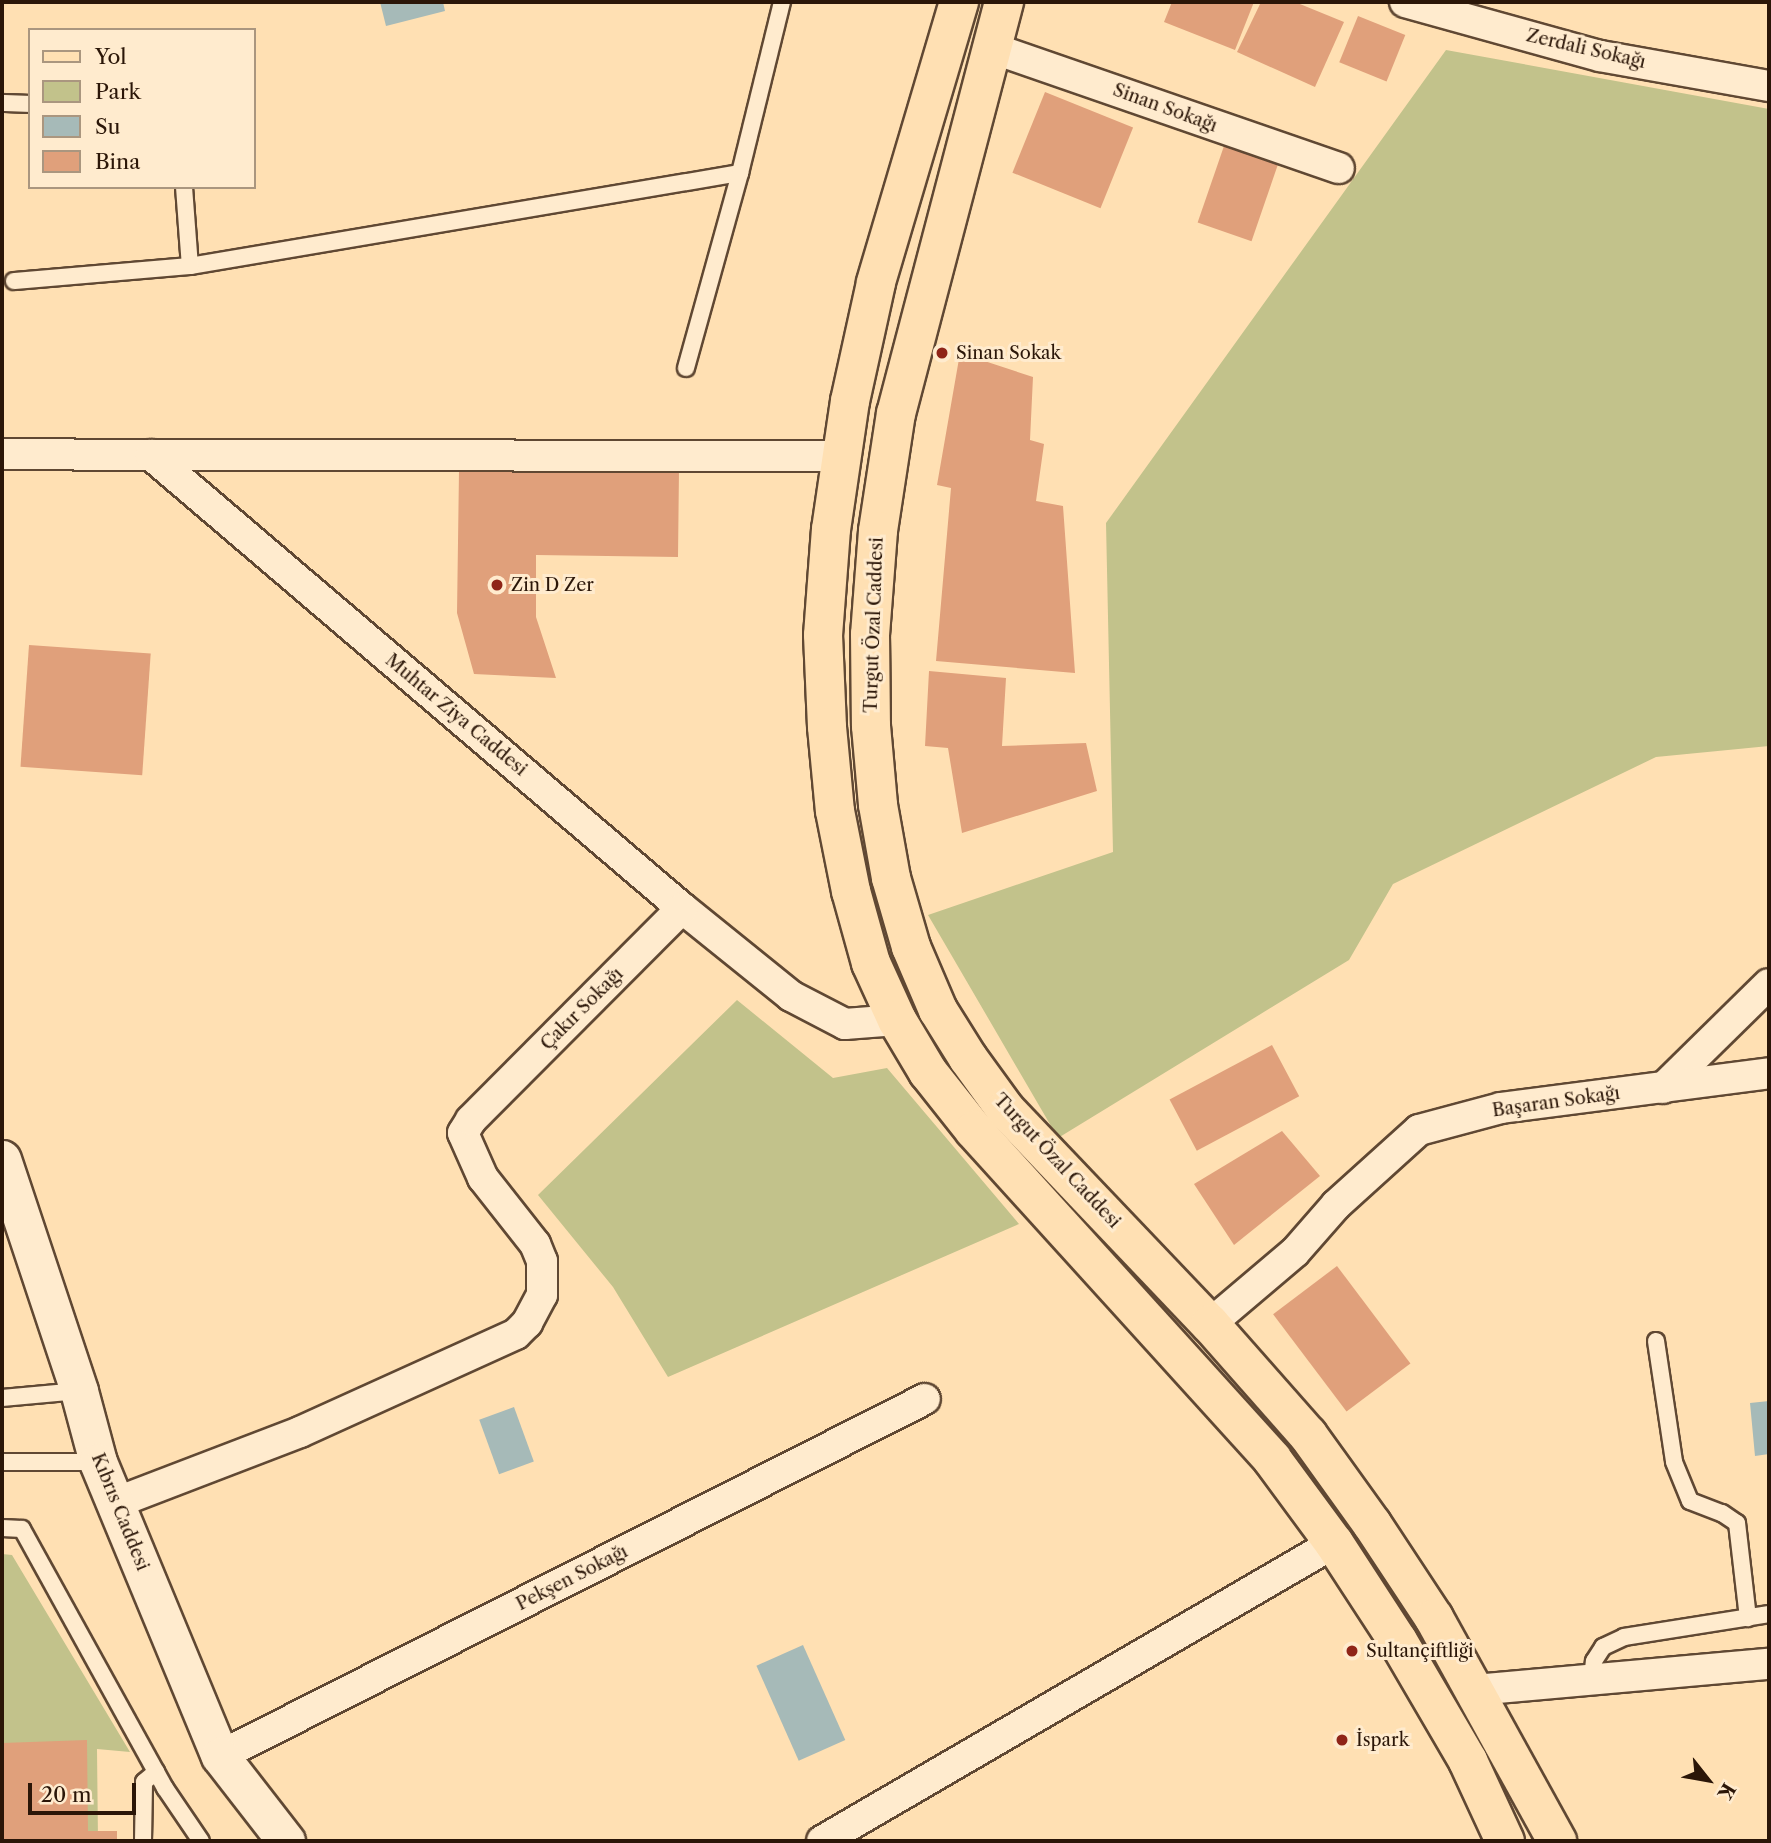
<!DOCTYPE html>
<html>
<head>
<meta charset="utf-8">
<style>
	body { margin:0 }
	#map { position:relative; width:1771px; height:1843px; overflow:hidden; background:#ffe0b3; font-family:"Libre Caslon Text",serif }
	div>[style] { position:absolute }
	.green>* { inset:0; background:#c2c28b }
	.water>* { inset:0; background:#a6bab8; transform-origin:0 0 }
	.building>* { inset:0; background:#e0a07b; transform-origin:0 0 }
	.roads { filter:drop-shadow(2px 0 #604833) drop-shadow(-2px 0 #604833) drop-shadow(0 2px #604833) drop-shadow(0 -2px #604833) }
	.service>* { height:16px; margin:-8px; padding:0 8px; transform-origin:8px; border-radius:8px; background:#ffebce }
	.minor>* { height:30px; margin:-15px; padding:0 15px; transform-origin:15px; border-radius:15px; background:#ffebce }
	.tertiary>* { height:37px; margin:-18.5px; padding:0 18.5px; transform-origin:18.5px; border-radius:18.5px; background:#ffebce }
	.primary>* { height:38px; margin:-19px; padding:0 19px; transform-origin:19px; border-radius:19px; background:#ffe0b3 }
	.dots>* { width:19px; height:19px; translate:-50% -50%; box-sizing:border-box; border:4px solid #ffebce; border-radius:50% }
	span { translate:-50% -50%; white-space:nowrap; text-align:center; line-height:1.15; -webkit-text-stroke:6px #ffebce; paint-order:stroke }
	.street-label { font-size:18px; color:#2b1608 }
	.poi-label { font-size:18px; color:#2b1608 }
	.left { translate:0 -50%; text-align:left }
	.frame { position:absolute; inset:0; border:4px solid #2b1608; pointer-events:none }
	.legend { position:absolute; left:28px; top:28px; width:228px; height:161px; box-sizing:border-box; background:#ffebce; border:2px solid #aa967f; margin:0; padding:9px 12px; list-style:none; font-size:21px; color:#2b1608 }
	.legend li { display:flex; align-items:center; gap:14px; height:35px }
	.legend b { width:35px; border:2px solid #aa967f }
	.north { position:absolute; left:1673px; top:1745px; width:70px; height:70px; -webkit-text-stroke:5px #ffebce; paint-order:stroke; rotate:121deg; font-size:19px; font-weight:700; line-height:28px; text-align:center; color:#2b1608 }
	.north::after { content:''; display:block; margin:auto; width:24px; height:32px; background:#2b1608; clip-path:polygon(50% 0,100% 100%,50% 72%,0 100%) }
	.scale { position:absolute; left:28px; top:1783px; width:108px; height:32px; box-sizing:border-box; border:4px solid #2b1608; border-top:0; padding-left:9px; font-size:21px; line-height:24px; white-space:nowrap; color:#2b1608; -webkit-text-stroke:5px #ffebce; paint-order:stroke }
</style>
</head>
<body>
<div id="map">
	<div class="green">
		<div style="clip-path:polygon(1446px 50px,1769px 109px,1769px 746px,1656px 757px,1393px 884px,1349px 960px,1058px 1138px,928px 915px,1113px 852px,1106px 523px)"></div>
		<div style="clip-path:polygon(737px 1000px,833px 1078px,887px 1068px,1019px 1224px,668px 1377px,613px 1287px,538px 1195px)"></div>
		<div style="clip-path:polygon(2px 1554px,12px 1555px,130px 1752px,97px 1749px,98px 1841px,2px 1841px)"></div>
	</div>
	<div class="water">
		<div style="clip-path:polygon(380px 2px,443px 2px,445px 11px,386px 26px)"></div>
		<div style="clip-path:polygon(1769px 1401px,1769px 1454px,1755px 1456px,1750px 1403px)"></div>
		<div style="left:514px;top:1407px;width:58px;height:37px;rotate:70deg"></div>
		<div style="left:803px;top:1645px;width:104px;height:51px;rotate:66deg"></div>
	</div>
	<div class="building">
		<div style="clip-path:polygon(1172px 2px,1254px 2px,1235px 50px,1164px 22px)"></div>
		<div style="clip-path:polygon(1261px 2px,1295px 2px,1344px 22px,1315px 87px,1237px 52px)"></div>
		<div style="left:1358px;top:16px;width:51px;height:50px;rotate:22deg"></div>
		<div style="left:1045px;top:92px;width:95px;height:87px;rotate:22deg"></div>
		<div style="left:1224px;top:146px;width:57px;height:81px;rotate:19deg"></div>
		<div style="clip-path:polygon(960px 353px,1033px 377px,1030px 440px,1044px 444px,1036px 501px,1063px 506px,1075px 673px,936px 661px,951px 488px,937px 485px)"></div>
		<div style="clip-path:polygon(679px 470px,678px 557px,536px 555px,536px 617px,556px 678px,474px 674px,457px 613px,459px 471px)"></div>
		<div style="left:29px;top:645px;width:122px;height:122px;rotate:4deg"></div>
		<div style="clip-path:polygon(929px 671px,1006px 678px,1002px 746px,1086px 743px,1097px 791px,962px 833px,948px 748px,925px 746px)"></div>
		<div style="left:1272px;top:1045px;width:58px;height:116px;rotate:62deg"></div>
		<div style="clip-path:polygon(1282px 1131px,1320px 1176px,1234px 1245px,1194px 1184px)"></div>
		<div style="left:1337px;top:1266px;width:122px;height:80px;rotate:53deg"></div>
		<div style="clip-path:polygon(87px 1740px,88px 1831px,117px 1831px,117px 1841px,2px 1841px,2px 1743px)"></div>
	</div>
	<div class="roads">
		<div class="service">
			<div style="left:2px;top:103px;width:28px;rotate:2deg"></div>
			<div style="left:184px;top:187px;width:79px;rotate:85.7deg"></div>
			<div style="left:190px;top:266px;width:558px;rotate:-9.6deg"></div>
			<div style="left:740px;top:173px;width:176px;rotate:-76.2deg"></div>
			<div style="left:14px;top:281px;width:177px;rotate:-4.9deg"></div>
			<div style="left:686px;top:368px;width:202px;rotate:-74.5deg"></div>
			<div style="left:1656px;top:1341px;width:122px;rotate:81.5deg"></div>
			<div style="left:1674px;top:1462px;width:42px;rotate:67.7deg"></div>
			<div style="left:1690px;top:1501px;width:34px;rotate:21deg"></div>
			<div style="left:1722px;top:1513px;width:18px;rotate:34deg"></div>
			<div style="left:1737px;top:1523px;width:96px;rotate:83.4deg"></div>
			<div style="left:2px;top:1398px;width:77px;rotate:-5.2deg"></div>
			<div style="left:2px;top:1462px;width:96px"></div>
			<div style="left:2px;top:1528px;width:20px;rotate:3deg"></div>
			<div style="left:22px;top:1529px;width:296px;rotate:61.1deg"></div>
			<div style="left:165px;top:1788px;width:64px;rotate:55.8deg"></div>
			<div style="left:1592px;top:1679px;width:18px;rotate:-84deg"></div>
			<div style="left:1594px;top:1661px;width:17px;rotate:-57deg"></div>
			<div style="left:1603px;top:1647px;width:23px;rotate:-25deg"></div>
			<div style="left:1624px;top:1637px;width:147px;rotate:-9deg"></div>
			<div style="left:143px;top:1841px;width:59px;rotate:-89deg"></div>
			<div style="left:144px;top:1782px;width:16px;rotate:-40deg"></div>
		</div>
		<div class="minor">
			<div style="left:1405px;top:2px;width:202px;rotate:15.5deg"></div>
			<div style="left:1600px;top:56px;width:172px;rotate:10.1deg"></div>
			<div style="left:992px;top:48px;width:367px;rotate:19.1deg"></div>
			<div style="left:2px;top:454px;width:149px;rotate:0.4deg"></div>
			<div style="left:151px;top:455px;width:698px;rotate:40.47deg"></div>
			<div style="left:682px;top:908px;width:140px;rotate:38.9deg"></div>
			<div style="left:791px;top:996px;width:61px;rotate:27.4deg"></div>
			<div style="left:845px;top:1024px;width:52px;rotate:-4.4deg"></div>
			<div style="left:151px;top:455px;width:691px;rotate:0.08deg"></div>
			<div style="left:1663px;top:1088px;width:148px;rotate:-44.5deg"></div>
			<div style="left:1210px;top:1324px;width:111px;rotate:-40.3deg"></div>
			<div style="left:1295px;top:1252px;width:62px;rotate:-48.9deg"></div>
			<div style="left:1336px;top:1205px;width:112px;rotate:-42.1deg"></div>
			<div style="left:1419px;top:1130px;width:85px;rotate:-15deg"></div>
			<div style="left:1501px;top:1108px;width:270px;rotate:-7.4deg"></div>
			<div style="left:115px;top:1503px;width:198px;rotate:-21deg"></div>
			<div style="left:300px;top:1432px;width:237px;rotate:-24.4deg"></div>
			<div style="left:516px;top:1334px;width:16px;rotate:-45deg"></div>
			<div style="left:527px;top:1323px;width:32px;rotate:-62deg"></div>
			<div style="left:542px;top:1295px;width:34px;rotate:-90deg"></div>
			<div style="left:542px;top:1261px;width:18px;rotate:-112deg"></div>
			<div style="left:535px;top:1244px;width:84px;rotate:-128.2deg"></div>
			<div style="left:483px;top:1178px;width:49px;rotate:-114deg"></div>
			<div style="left:463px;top:1133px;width:15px;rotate:-58deg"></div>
			<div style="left:471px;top:1120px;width:299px;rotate:-45.1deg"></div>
			<div style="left:1475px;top:1690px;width:295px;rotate:-5.1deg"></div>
			<div style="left:220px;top:1756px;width:790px;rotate:-26.86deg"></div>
			<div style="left:822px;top:1841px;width:592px;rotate:-30.2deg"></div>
		</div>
		<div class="tertiary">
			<div style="left:2px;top:1159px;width:244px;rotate:71.6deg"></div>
			<div style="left:79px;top:1391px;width:73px;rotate:75deg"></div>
			<div style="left:98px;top:1462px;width:318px;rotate:67.5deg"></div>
			<div style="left:220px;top:1756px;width:108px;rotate:52.2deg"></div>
		</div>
		<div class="primary">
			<div style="left:959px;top:2px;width:293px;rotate:106.5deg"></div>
			<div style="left:876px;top:283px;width:121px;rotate:102.4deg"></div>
			<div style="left:850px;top:401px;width:129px;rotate:98.4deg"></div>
			<div style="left:831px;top:529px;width:106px;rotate:94.3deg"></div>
			<div style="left:823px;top:635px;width:92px;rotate:87.5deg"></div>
			<div style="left:827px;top:727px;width:84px;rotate:84.6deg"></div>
			<div style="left:835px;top:811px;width:82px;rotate:78.7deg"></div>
			<div style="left:851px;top:891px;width:75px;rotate:74.5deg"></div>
			<div style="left:871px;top:963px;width:63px;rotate:65.5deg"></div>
			<div style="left:897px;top:1020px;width:61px;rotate:59.2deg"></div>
			<div style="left:928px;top:1072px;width:74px;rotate:51.6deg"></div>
			<div style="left:974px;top:1130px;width:444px;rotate:47.8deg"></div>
			<div style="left:1272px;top:1459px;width:104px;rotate:53.6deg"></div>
			<div style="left:1334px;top:1543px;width:117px;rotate:56.9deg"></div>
			<div style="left:1398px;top:1641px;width:139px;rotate:59.7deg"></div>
			<div style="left:1468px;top:1761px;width:88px;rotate:65.2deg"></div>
			<div style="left:1004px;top:2px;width:425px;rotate:104.7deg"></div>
			<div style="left:896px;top:413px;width:119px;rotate:98.7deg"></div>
			<div style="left:878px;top:531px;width:103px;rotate:94.4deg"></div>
			<div style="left:870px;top:634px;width:92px;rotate:89.4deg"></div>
			<div style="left:871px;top:726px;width:79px;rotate:84.9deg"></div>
			<div style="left:878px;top:805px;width:74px;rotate:79.9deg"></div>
			<div style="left:891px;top:878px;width:72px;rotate:73.8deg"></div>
			<div style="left:911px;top:947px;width:69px;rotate:66.8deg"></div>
			<div style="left:938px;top:1010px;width:57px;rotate:58deg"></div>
			<div style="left:968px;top:1058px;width:63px;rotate:54deg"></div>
			<div style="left:1005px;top:1109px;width:297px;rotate:46.4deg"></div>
			<div style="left:1210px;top:1324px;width:148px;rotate:48.6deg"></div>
			<div style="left:1308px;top:1435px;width:110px;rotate:54.3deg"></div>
			<div style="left:1372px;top:1524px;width:113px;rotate:56.6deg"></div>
			<div style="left:1434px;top:1618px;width:255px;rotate:61.1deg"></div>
		</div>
	</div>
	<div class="dots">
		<div style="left:942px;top:353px;background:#8f2418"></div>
		<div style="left:497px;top:585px;background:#8f2418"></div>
		<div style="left:1352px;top:1651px;background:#8f2418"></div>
		<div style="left:1342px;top:1740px;background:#8f2418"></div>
	</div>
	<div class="street-label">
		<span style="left:1586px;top:49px;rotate:13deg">Zerdali Sokağı</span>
		<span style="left:1165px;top:108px;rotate:20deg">Sinan Sokağı</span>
		<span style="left:874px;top:625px;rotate:-88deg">Turgut Özal Caddesi</span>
		<span style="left:456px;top:715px;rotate:40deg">Muhtar Ziya Caddesi</span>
		<span style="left:582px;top:1009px;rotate:-45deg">Çakır Sokağı</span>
		<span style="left:1556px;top:1102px;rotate:-8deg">Başaran Sokağı</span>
		<span style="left:1057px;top:1161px;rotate:47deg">Turgut Özal Caddesi</span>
		<span style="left:120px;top:1512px;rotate:68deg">Kıbrıs Caddesi</span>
		<span style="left:572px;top:1578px;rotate:-27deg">Pekşen Sokağı</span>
	</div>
	<div class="poi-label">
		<span class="left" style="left:956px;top:353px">Sinan Sokak</span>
		<span class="left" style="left:511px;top:585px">Zin D Zer</span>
		<span class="left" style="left:1366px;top:1651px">Sultançiftliği</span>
		<span class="left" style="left:1356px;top:1740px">İspark</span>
	</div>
	<div class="frame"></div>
	<ul class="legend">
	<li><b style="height:9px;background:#ffe0b3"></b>Yol</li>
	<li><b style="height:19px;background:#c2c28b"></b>Park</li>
	<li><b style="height:19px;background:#a6bab8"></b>Su</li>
	<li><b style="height:19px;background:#e0a07b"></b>Bina</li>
	</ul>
	<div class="north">K</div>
	<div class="scale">20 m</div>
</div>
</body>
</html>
